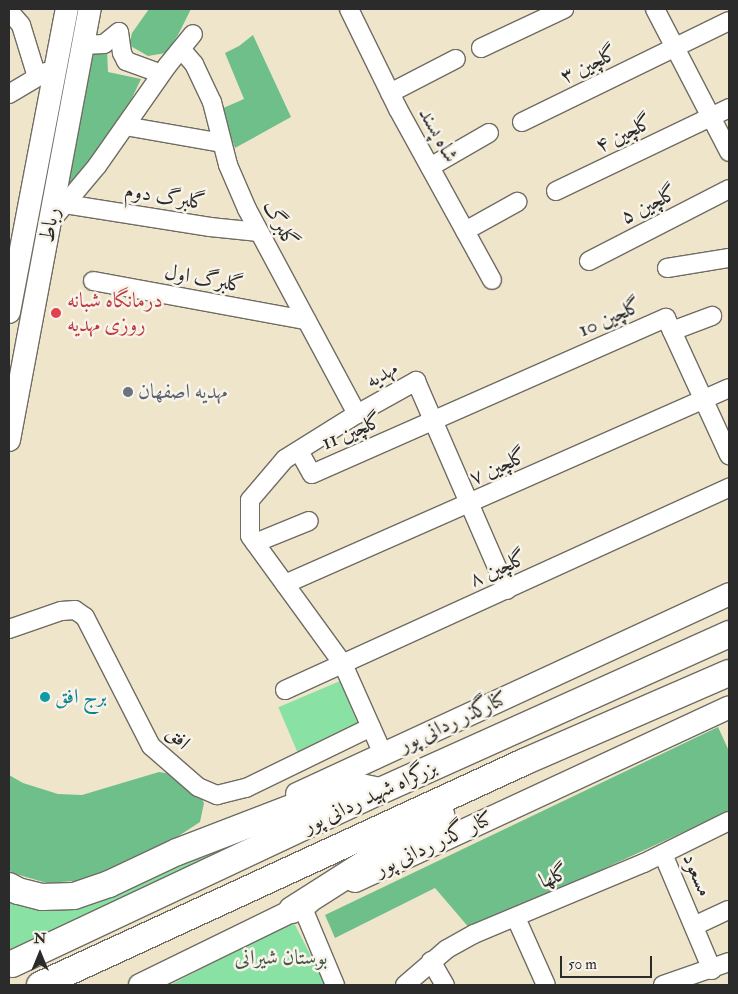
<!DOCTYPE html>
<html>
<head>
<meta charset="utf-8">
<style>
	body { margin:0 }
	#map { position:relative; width:738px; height:994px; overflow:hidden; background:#efe5cb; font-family:"IM FELL Double Pica",Amiri,serif }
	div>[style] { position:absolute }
	.green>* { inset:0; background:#8ae1a4; transform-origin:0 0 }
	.forest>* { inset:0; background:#6fbf8a }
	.roads { filter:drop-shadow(1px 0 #706c63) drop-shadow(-1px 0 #706c63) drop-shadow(0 1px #706c63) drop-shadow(0 -1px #706c63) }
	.minor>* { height:18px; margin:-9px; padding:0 9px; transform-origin:9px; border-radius:9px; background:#fff }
	.major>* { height:22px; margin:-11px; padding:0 11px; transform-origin:11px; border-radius:11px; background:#fff }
	.highway>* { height:26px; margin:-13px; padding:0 13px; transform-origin:13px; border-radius:13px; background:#fff }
	.dots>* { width:14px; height:14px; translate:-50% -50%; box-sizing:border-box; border:2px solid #f7f3e8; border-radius:50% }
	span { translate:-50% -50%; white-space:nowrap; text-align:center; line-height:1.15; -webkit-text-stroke:5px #f7f3e8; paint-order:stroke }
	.street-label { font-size:21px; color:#2b2b2b }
	.health-label { font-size:21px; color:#be3a42 }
	.left { translate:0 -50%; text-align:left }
	.worship-label { font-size:21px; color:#5b616d }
	.culture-label { font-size:21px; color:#0d838f }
	.park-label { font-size:21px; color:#435849 }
	.frame { position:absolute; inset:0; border:10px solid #2b2b2b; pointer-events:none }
	.north { position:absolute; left:15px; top:929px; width:50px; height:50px; -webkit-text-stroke:4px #f7f3e8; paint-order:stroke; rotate:0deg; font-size:14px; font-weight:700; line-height:20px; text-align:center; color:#2b2b2b }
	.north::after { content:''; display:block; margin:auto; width:18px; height:22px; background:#2b2b2b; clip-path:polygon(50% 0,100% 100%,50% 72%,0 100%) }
	.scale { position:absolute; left:560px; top:956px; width:92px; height:22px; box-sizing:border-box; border:2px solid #2b2b2b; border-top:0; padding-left:6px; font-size:15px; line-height:18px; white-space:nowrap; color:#2b2b2b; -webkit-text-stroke:4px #f7f3e8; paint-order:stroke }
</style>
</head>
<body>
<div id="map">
	<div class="green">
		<div style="left:340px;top:681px;width:58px;height:67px;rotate:67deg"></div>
		<div style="clip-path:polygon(296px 815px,9px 961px,9px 894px,40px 903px)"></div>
		<div style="clip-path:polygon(293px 921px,326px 985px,170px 985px)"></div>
	</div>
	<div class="forest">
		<div style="clip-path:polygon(149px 9px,191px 9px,178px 35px,166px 53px,148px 56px,129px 45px,132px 33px)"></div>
		<div style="clip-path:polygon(253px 35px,291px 117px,235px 148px,221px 109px,244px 99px,225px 53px,239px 46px)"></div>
		<div style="clip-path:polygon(107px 49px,108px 72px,141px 79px,123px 117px,93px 161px,64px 195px,90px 51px)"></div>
		<div style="clip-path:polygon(718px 727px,729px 751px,729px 811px,471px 930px,435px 888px,335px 938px,325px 915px)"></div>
		<div style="clip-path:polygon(159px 772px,179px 775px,195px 785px,204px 803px,200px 822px,177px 837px,88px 880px,47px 883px,12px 873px,9px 870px,9px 775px,23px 783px,58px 794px,82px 795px)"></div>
	</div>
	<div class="roads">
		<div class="minor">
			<div style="left:349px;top:9px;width:111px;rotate:63.9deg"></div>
			<div style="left:398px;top:109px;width:195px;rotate:61.2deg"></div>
			<div style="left:655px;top:9px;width:161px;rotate:62.6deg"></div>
			<div style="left:9px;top:11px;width:18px;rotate:49deg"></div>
			<div style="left:21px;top:25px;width:54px;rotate:72.9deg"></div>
			<div style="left:83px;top:45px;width:21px;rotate:-3deg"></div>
			<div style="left:104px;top:44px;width:19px;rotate:-39deg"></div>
			<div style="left:119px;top:32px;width:21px;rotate:82deg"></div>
			<div style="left:122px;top:53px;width:9px;rotate:63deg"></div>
			<div style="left:126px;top:61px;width:37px;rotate:20deg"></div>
			<div style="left:481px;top:48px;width:92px;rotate:-25.2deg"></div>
			<div style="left:181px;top:49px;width:20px;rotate:49deg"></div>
			<div style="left:194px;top:64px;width:42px;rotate:64.7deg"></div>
			<div style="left:212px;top:102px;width:65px;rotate:75.7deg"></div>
			<div style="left:228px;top:165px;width:48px;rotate:66.6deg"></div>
			<div style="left:247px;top:209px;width:233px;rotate:61.8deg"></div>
			<div style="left:390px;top:93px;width:74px;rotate:-27.3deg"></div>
			<div style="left:9px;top:94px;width:43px;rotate:-30.7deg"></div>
			<div style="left:522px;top:122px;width:230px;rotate:-26deg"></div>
			<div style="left:125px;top:126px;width:98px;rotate:9.9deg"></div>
			<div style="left:430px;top:167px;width:68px;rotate:-30deg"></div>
			<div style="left:556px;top:191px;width:192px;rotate:-25.6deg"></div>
			<div style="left:65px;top:204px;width:147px;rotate:9deg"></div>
			<div style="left:210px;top:227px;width:49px;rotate:5.8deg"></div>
			<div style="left:51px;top:221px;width:72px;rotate:-50.1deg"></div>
			<div style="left:97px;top:166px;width:122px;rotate:-55deg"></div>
			<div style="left:167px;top:66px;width:41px;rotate:-50.9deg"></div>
			<div style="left:465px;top:231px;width:60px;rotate:-29.1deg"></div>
			<div style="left:589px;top:261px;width:157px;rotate:-27.2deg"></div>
			<div style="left:667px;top:268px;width:63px;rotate:-9.2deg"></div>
			<div style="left:93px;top:281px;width:217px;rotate:10.4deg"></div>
			<div style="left:672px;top:331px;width:43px;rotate:-20.6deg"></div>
			<div style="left:299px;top:451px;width:26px;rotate:61deg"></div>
			<div style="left:312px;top:474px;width:387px;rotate:-23.8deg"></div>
			<div style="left:666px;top:318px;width:151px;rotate:65.3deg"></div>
			<div style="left:255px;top:543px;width:58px;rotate:-22.2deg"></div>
			<div style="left:285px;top:584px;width:485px;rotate:-23.8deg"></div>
			<div style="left:9px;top:629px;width:55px;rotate:-19.1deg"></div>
			<div style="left:61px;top:611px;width:14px;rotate:-4deg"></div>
			<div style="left:75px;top:610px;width:12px;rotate:35deg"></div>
			<div style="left:85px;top:617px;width:145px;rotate:62.9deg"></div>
			<div style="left:151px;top:746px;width:62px;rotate:41.1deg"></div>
			<div style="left:198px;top:787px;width:21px;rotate:23deg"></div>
			<div style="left:217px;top:795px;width:30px;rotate:-14deg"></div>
			<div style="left:246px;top:788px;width:139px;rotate:-26deg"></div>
			<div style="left:285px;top:690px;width:488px;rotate:-24.5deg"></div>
			<div style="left:383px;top:754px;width:98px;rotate:-114deg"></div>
			<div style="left:343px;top:664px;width:158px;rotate:-126deg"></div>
			<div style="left:250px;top:536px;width:36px;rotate:-90deg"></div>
			<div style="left:250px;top:500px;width:54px;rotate:-49.5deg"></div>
			<div style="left:285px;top:459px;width:85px;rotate:-32deg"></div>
			<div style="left:357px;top:414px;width:68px;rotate:-29.2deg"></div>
			<div style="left:416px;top:381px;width:228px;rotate:66.5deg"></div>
			<div style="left:663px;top:854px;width:126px;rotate:67.1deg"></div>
			<div style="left:302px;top:906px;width:86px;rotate:67.3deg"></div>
			<div style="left:516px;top:918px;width:73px;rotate:65.9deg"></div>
			<div style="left:694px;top:926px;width:38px;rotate:-25deg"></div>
			<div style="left:431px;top:961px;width:28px;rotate:60deg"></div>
			<div style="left:405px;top:985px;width:55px;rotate:-40.6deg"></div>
			<div style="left:447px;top:949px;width:31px;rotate:-29deg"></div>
			<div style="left:474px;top:934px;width:184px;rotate:-22.7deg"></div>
			<div style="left:644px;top:863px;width:95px;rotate:-26.3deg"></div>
			<div style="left:663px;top:985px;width:70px;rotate:-19.2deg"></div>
		</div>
		<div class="major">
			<div style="left:9px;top:312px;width:309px;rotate:-79.2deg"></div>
			<div style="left:9px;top:440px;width:439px;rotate:-79.4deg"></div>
			<div style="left:297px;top:794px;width:476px;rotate:-24.8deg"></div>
			<div style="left:355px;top:881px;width:412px;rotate:-24.9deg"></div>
			<div style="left:140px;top:985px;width:187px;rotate:-26deg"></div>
		</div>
		<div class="highway">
			<div style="left:9px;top:886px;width:10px;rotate:29deg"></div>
			<div style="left:18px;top:891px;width:25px;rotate:14deg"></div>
			<div style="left:42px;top:897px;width:32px;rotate:-2deg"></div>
			<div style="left:74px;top:896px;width:37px;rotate:-19deg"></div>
			<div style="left:109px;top:884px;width:75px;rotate:-25.2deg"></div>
			<div style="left:177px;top:852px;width:186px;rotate:-21.1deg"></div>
			<div style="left:351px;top:785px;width:29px;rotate:12deg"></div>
			<div style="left:292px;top:910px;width:177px;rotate:-32.5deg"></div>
			<div style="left:12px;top:964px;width:407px;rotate:-25.2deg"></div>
			<div style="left:380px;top:791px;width:383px;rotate:-24.2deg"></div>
			<div style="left:40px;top:985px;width:533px;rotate:-24.74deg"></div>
			<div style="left:524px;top:762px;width:223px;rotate:-23.5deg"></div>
		</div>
	</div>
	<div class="dots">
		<div style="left:56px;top:313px;background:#e0444e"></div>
		<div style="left:128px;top:392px;background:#6b7280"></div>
		<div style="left:45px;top:697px;background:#0f9aa8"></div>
	</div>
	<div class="street-label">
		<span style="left:589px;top:65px;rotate:-26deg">گلچین ۳</span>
		<span style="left:624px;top:134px;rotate:-26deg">گلچین ۴</span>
		<span style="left:438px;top:135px;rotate:61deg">شاه پسند</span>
		<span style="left:165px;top:197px;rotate:9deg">گلبرگ دوم</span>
		<span style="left:649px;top:205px;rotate:-27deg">گلچین ۵</span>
		<span style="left:280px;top:224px;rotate:62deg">گلبرگ</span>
		<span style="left:50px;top:225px;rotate:-79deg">رباط</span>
		<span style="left:204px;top:279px;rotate:10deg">گلبرگ اول</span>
		<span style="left:610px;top:318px;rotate:-24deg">گلچین 10</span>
		<span style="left:382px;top:375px;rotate:-29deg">مهدیه</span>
		<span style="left:352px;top:432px;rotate:-23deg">گلچین 11</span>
		<span style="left:498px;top:467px;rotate:-24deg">گلچین ۷</span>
		<span style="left:498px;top:569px;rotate:-24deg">گلچین ۸</span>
		<span style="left:453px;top:722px;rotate:-25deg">کنارگذر ردانی پور</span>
		<span style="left:178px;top:738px;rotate:46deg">افق</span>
		<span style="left:370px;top:797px;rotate:-25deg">بزرگراه شهید ردانی پور</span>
		<span style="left:434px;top:844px;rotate:-25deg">کنار گذر ردانی پور</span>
		<span style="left:697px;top:875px;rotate:67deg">مسعود</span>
		<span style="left:554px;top:877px;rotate:-23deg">گلها</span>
	</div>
	<div class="health-label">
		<span class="left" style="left:67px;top:313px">درمانگاه شبانه<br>روزی مهدیه</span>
	</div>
	<div class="worship-label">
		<span class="left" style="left:138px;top:392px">مهدیه اصفهان</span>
	</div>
	<div class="culture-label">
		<span class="left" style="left:55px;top:697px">برج افق</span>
	</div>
	<div class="park-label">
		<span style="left:281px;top:958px">بوستان شیرانی</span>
	</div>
	<div class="frame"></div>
	<div class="north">N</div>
	<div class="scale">50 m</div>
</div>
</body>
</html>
